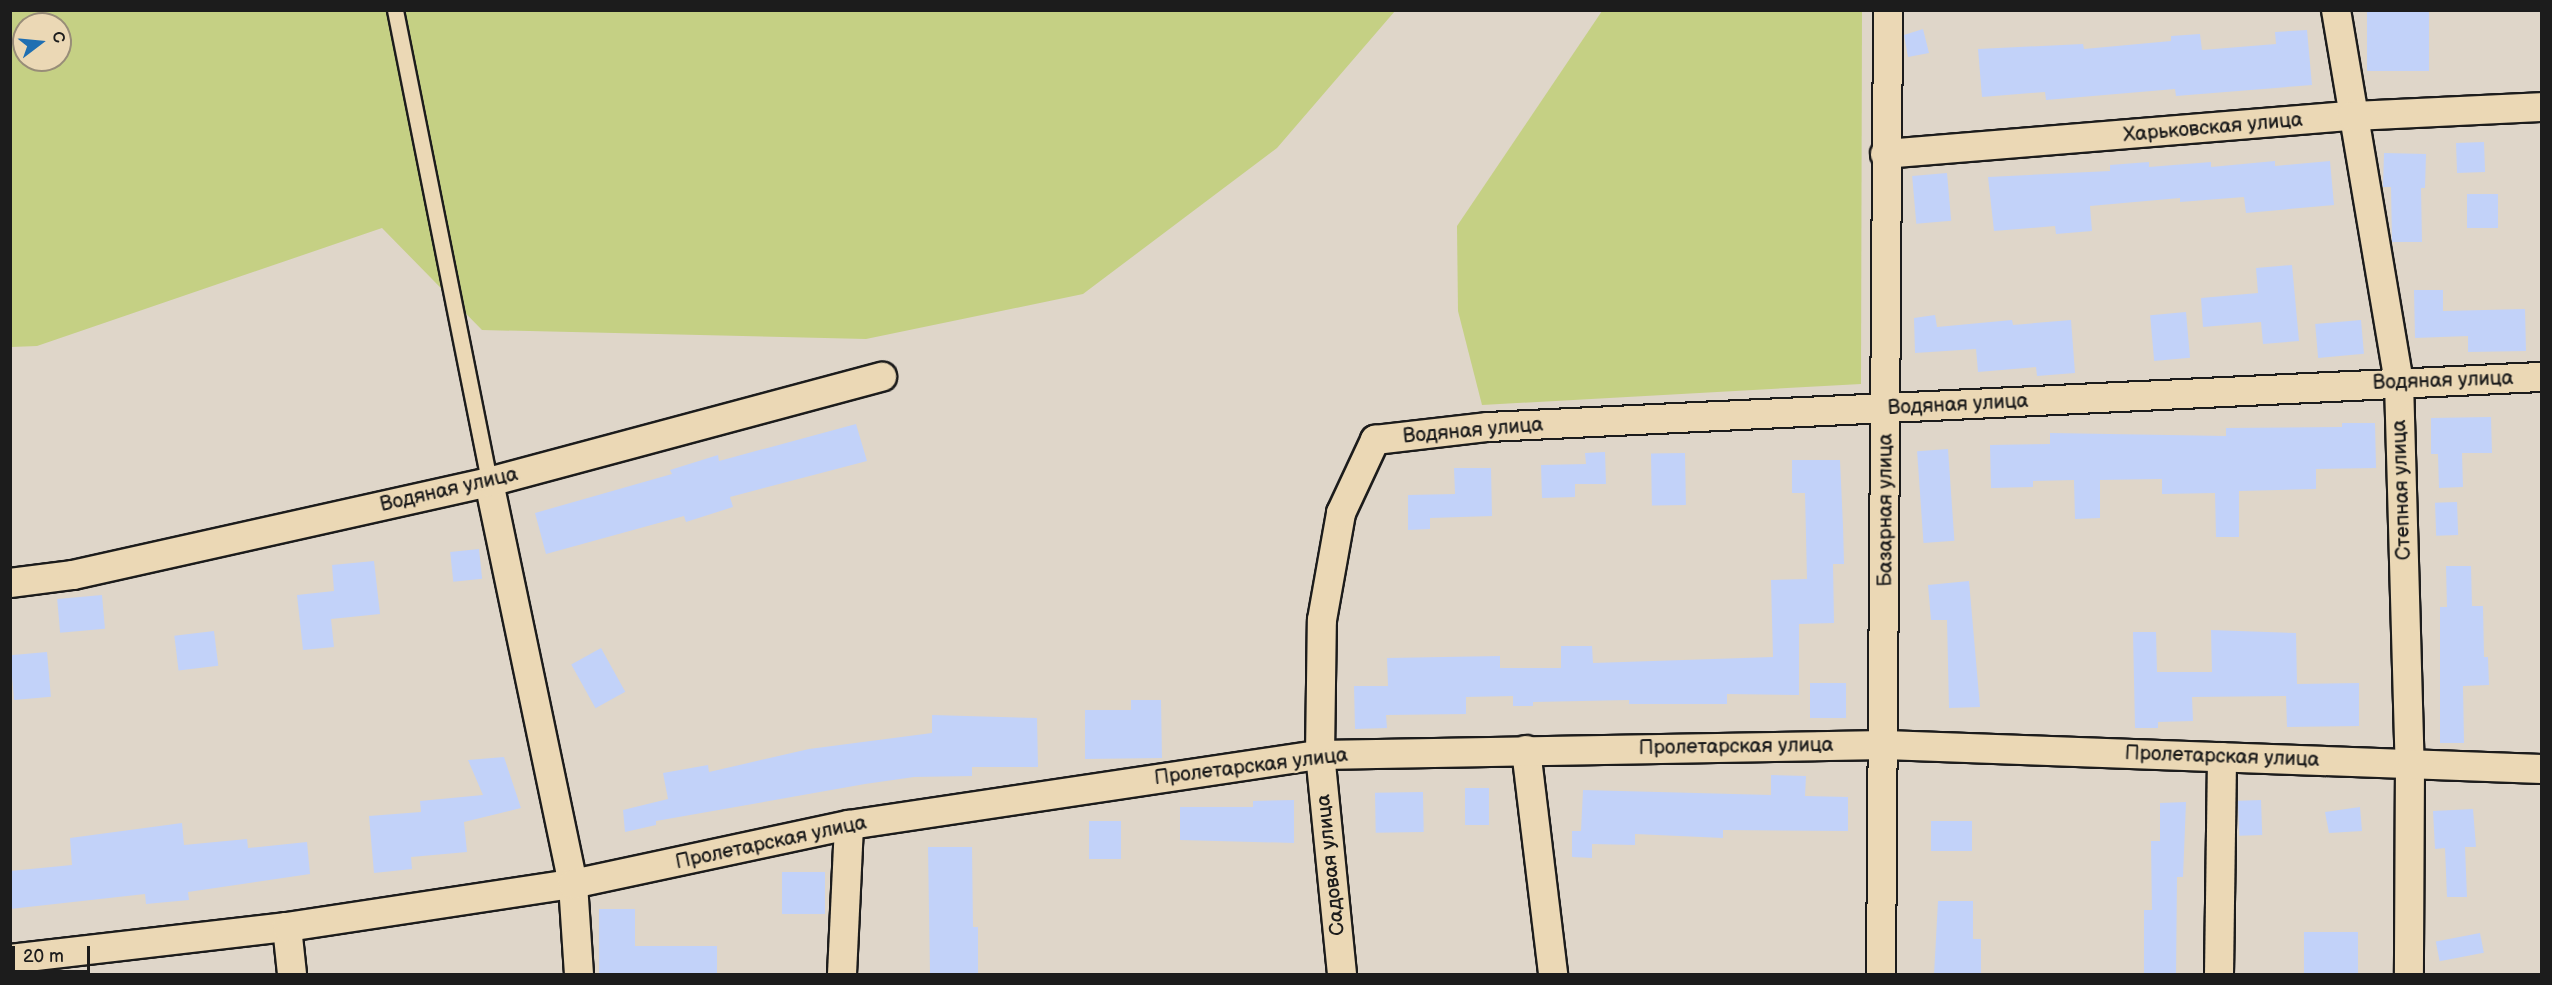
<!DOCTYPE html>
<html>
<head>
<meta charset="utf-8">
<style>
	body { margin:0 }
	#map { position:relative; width:2552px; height:985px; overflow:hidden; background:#dfd6c9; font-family:"Balsamiq Sans",sans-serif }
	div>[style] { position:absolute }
	.green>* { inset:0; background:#c5d084 }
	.building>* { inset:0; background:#c2d2f9; transform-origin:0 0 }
	.roads { filter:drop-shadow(2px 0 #1c1c1c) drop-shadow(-2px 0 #1c1c1c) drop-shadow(0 2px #1c1c1c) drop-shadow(0 -2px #1c1c1c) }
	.service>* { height:15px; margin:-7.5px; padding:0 7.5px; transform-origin:7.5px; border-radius:7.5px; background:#ebd8b5 }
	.minor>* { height:28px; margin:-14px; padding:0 14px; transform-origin:14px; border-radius:14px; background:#ebd8b5 }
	span { translate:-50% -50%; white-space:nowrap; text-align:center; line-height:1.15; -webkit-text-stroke:4.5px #ebd8b5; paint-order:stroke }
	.street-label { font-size:20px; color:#1c1c1c }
	.frame { position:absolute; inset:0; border:12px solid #1c1c1c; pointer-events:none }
	.north { position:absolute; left:12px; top:12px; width:60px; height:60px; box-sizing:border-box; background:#ebd8b5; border:2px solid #988d78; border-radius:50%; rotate:74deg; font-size:16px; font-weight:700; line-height:24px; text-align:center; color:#1c1c1c }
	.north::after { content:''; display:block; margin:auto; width:21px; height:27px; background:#1f6fb2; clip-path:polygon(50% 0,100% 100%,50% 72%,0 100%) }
	.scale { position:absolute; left:12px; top:946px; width:78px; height:27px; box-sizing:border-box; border:3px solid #1c1c1c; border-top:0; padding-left:8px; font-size:18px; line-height:21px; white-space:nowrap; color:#1c1c1c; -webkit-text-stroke:4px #ebd8b5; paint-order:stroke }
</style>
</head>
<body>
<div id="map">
	<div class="green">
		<div style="clip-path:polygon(evenodd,11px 11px,1395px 11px,1277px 148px,1083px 294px,866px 339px,482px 330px,382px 228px,37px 346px,11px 347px,11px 11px,24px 24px,60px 24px,60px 60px,24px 60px,24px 24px)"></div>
		<div style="clip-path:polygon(1602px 11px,1862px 11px,1861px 384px,1482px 405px,1458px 311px,1457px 226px)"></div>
	</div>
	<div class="building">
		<div style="left:2367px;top:10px;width:62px;height:61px"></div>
		<div style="clip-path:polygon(1923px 29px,1929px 53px,1908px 57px,1904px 35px)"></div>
		<div style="clip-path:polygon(2307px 30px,2312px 85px,2176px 96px,2175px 89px,2046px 100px,2045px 92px,1982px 97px,1978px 49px,2083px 44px,2084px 49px,2171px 41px,2171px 36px,2200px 34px,2202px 50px,2276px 44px,2275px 32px)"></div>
		<div style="left:2484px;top:142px;width:30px;height:28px;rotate:88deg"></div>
		<div style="clip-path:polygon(2384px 153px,2426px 154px,2425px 188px,2421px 188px,2422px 242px,2392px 242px,2391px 187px,2383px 187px)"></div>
		<div style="clip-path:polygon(2275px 161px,2275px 166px,2330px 161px,2334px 205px,2246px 213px,2244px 197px,2180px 202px,2180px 198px,2090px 206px,2092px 231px,2056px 234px,2055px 226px,1994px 231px,1988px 177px,2110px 171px,2110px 165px,2149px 162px,2149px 167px,2211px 162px,2211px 167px)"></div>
		<div style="left:1947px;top:173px;width:48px;height:35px;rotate:85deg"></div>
		<div style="left:2467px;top:194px;width:31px;height:34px"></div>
		<div style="clip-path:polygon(2292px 265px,2299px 341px,2263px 344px,2261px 322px,2203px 327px,2201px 298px,2258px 293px,2256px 268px)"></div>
		<div style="clip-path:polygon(2414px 290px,2443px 290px,2443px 311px,2525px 309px,2526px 351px,2468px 352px,2468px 336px,2415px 338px)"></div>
		<div style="left:2186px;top:312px;width:46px;height:36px;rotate:85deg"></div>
		<div style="clip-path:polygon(1935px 315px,1937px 327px,2012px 320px,2013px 325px,2071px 320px,2075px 373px,2037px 376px,2036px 367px,1978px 372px,1976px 349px,1915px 353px,1914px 318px)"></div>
		<div style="left:2361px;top:320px;width:34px;height:46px;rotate:85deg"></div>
		<div style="clip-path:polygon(2491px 417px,2492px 453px,2462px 453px,2463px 487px,2439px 488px,2438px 454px,2431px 454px,2431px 418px)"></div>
		<div style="clip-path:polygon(2342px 423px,2375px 423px,2376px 468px,2316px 469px,2316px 489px,2239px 491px,2239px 537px,2216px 537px,2215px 493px,2162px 494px,2162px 479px,2100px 480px,2100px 518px,2075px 519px,2074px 480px,2033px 481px,2033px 487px,1991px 488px,1990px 445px,2050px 444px,2050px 433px,2226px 436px,2226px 428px,2342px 427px)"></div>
		<div style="clip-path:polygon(856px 424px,867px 461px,730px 497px,733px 507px,686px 522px,684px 516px,546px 554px,535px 513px,672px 474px,670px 470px,718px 455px,719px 461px)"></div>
		<div style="left:1948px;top:449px;width:92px;height:31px;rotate:86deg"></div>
		<div style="clip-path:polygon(1605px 452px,1606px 484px,1575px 484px,1575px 497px,1542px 498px,1541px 465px,1586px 464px,1585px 453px)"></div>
		<div style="left:1685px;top:453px;width:52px;height:34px;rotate:89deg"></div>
		<div style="clip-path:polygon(1792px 460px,1840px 460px,1843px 526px,1844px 564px,1833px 564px,1834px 623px,1799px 624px,1799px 695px,1727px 694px,1727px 704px,1629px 704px,1629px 700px,1533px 702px,1533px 706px,1513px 706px,1513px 696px,1466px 697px,1466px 714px,1386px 715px,1387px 728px,1355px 729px,1354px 686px,1388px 686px,1387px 658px,1500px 656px,1500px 668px,1561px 668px,1561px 646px,1592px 646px,1593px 663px,1773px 657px,1771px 580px,1807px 579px,1805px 493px,1792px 493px)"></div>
		<div style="clip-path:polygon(1454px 468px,1491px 468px,1492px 516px,1430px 518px,1430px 529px,1408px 530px,1408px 495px,1455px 494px)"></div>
		<div style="left:2457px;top:502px;width:33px;height:22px;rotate:88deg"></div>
		<div style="left:479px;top:549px;width:30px;height:29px;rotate:84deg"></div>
		<div style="clip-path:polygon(374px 561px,380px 614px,331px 619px,334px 647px,303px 650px,297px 595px,334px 591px,332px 565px)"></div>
		<div style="clip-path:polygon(2446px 566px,2471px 566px,2472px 606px,2483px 606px,2484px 657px,2488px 657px,2489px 685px,2463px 686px,2464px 743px,2440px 743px,2440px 607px,2447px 607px)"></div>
		<div style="clip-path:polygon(1969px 581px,1980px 707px,1949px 708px,1947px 620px,1931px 620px,1928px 585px)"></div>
		<div style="left:102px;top:595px;width:34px;height:45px;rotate:85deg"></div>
		<div style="clip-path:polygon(2211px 630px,2296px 633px,2297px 684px,2359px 683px,2359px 726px,2287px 727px,2286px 696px,2192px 697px,2193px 721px,2158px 722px,2158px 728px,2135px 728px,2133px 632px,2156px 632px,2157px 672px,2212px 672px)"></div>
		<div style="left:214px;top:631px;width:35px;height:40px;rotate:83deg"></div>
		<div style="left:601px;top:648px;width:50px;height:34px;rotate:61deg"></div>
		<div style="left:47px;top:652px;width:45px;height:37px;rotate:85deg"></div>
		<div style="left:1810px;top:683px;width:36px;height:35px"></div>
		<div style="clip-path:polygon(1131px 700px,1161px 700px,1162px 758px,1085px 759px,1085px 710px,1131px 710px)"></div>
		<div style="clip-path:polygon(932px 715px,1037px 718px,1038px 767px,972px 767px,972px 776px,914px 777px,865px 784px,656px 821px,656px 825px,625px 832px,623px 810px,668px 799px,663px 773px,708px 765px,709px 772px,809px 749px,932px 733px)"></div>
		<div style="clip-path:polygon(504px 757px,521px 808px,464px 822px,467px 852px,411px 857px,412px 869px,374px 873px,369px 816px,421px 812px,420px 801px,483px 795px,468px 760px)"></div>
		<div style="clip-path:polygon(1771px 775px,1806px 776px,1805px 796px,1848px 797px,1848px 831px,1723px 830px,1723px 838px,1635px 834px,1635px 845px,1592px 844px,1592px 858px,1572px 857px,1572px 831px,1581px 831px,1583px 790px,1771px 795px)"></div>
		<div style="left:1489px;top:788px;width:37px;height:24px;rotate:90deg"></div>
		<div style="left:1423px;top:792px;width:40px;height:48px;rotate:89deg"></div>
		<div style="clip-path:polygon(1294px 800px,1294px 843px,1180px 840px,1180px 807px,1253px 807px,1253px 801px)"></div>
		<div style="left:2261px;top:800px;width:35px;height:23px;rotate:88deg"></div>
		<div style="clip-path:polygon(2186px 802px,2183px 877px,2177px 877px,2176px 975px,2144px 975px,2144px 910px,2152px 910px,2151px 841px,2160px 841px,2160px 803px)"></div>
		<div style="clip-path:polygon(2360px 807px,2362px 831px,2329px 833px,2325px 812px)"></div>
		<div style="clip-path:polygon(2473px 809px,2476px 847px,2465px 847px,2467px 897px,2447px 897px,2445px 848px,2435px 849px,2433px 811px)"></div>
		<div style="left:1121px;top:821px;width:38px;height:32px;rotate:90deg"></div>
		<div style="left:1931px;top:821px;width:41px;height:30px"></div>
		<div style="clip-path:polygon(182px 823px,184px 845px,247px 839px,248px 848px,307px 842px,310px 874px,188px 892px,189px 900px,146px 904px,145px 894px,10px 909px,10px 871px,72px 865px,70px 838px)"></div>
		<div style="clip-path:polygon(928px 847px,972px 847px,973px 927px,978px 927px,978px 975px,930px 975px)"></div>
		<div style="left:782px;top:872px;width:43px;height:42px"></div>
		<div style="clip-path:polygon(1938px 901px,1973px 901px,1973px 939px,1981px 939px,1981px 975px,1934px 975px)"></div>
		<div style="clip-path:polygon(599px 909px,635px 909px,635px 946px,717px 946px,717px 975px,599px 975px)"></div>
		<div style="left:2304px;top:932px;width:54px;height:43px"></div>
		<div style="left:2480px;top:933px;width:20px;height:45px;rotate:79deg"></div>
	</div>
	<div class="roads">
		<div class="service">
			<div style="left:395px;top:10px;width:481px;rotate:78.7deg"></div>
		</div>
		<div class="minor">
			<div style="left:2336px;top:10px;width:377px;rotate:80.4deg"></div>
			<div style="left:2399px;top:382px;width:383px;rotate:88.4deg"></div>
			<div style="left:2410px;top:765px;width:209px;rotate:90.3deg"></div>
			<div style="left:1885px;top:154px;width:469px;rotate:-4.7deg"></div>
			<div style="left:2352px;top:116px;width:190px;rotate:-2.7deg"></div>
			<div style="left:489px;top:482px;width:411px;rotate:78.2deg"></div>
			<div style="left:573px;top:884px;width:90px;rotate:86.2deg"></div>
			<div style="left:10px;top:583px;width:64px;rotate:-7.2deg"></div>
			<div style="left:73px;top:575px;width:426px;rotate:-12.6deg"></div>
			<div style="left:489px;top:482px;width:407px;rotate:-15deg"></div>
			<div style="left:1526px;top:750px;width:226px;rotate:83.1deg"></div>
			<div style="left:287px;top:927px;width:47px;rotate:83.9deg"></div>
			<div style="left:10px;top:959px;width:279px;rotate:-6.6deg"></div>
			<div style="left:287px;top:927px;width:289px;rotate:-8.6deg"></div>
			<div style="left:573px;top:884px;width:282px;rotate:-12.1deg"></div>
			<div style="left:849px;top:825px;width:476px;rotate:-8.5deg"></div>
			<div style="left:1320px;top:755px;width:565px;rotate:-1.01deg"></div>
			<div style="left:1885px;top:745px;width:657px;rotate:2.09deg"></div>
			<div style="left:842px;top:974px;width:149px;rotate:-87.3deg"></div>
			<div style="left:1342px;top:974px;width:220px;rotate:-95.7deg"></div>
			<div style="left:1320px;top:755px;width:135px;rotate:-89.2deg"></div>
			<div style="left:1322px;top:620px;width:109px;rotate:-79.9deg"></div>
			<div style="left:1341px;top:513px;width:81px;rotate:-65deg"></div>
			<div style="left:1375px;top:440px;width:114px;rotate:-6.6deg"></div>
			<div style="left:1488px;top:427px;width:1055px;rotate:-2.72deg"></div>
			<div style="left:1881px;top:974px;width:964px;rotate:-89.58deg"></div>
			<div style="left:2219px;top:974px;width:217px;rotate:-89.2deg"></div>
		</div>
	</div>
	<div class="street-label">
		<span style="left:2213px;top:128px;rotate:-5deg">Харьковская улица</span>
		<span style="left:2443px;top:381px;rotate:-2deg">Водяная улица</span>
		<span style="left:1958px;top:405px;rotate:-3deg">Водяная улица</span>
		<span style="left:1473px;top:431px;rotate:-5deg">Водяная улица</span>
		<span style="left:449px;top:490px;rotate:-13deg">Водяная улица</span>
		<span style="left:2402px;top:490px;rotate:-92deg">Степная улица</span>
		<span style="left:1886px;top:510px;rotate:-90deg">Базарная улица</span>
		<span style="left:1736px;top:747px;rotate:-1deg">Пролетарская улица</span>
		<span style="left:2222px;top:757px;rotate:2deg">Пролетарская улица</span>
		<span style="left:1251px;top:767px;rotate:-7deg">Пролетарская улица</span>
		<span style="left:771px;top:843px;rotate:-12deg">Пролетарская улица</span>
		<span style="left:1331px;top:865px;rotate:-96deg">Садовая улица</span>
	</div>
	<div class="frame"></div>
	<div class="north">С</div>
	<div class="scale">20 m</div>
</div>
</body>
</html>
